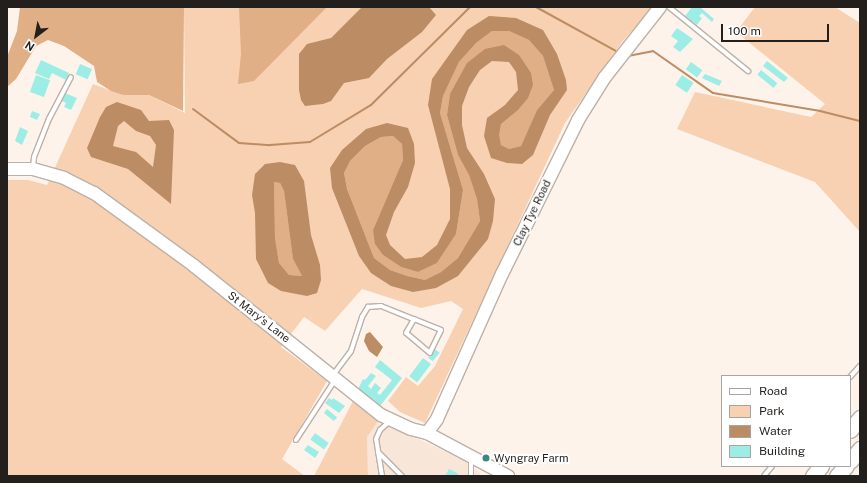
<!DOCTYPE html>
<html>
<head>
<meta charset="utf-8">
<style>
	body { margin:0 }
	#map { position:relative; width:867px; height:483px; overflow:hidden; background:#fef3ea; font-family:"Public Sans",sans-serif }
	div>[style] { position:absolute }
	.built>* { inset:0; background:#f8e6d9 }
	.green>* { inset:0; background:#f8d1b2 }
	.forest>* { inset:0; background:#e0af86 }
	.water>* { inset:0; background:#bc8c64 }
	.stream>* { height:2px; margin:-1px; padding:0 1px; transform-origin:1px; border-radius:1px; background:#bc8c64 }
	.building>* { inset:0; background:#9cede6; transform-origin:0 0 }
	.roads { filter:drop-shadow(1px 0 #bbb1a8) drop-shadow(-1px 0 #bbb1a8) drop-shadow(0 1px #bbb1a8) drop-shadow(0 -1px #bbb1a8) }
	.service>* { height:4px; margin:-2px; padding:0 2px; transform-origin:2px; border-radius:2px; background:#fff }
	.secondary>* { height:12px; margin:-6px; padding:0 6px; transform-origin:6px; border-radius:6px; background:#fff }
	.motorway>* { height:15px; margin:-7.5px; padding:0 7.5px; transform-origin:7.5px; border-radius:7.5px; background:#fff }
	.dots>* { width:11px; height:11px; translate:-50% -50%; box-sizing:border-box; border:2px solid #fff; border-radius:50% }
	span { translate:-50% -50%; white-space:nowrap; text-align:center; line-height:1.15; -webkit-text-stroke:4px #fff; paint-order:stroke }
	.street-label { font-size:11px; color:#231f1c }
	.poi-label { font-size:11px; color:#231f1c }
	.left { translate:0 -50%; text-align:left }
	.frame { position:absolute; inset:0; border:8px solid #231f1c; pointer-events:none }
	.legend { position:absolute; left:721px; top:375px; width:130px; height:92px; box-sizing:border-box; background:#fff; border:1px solid #a7a5a4; margin:0; padding:5px 7px; list-style:none; font-size:12px; color:#231f1c }
	.legend li { display:flex; align-items:center; gap:8px; height:20px }
	.legend b { width:20px; border:1px solid #a7a5a4 }
	.north { position:absolute; left:16px; top:16px; width:40px; height:40px; -webkit-text-stroke:3px #fff; paint-order:stroke; rotate:212deg; font-size:11px; font-weight:700; line-height:16px; text-align:center; color:#231f1c }
	.north::after { content:''; display:block; margin:auto; width:14px; height:18px; background:#231f1c; clip-path:polygon(50% 0,100% 100%,50% 72%,0 100%) }
	.scale { position:absolute; left:721px; top:24px; width:108px; height:18px; box-sizing:border-box; border:2px solid #231f1c; border-top:0; padding-left:5px; font-size:12px; line-height:14px; white-space:nowrap; color:#231f1c; -webkit-text-stroke:3px #fff; paint-order:stroke }
</style>
</head>
<body>
<div id="map">
	<div class="built">
		<div style="clip-path:polygon(379px 420px,465px 461px,481px 473px,479px 476px,368px 476px,367px 437px)"></div>
	</div>
	<div class="green">
		<div style="clip-path:polygon(184px 7px,652px 7px,622px 42px,565px 123px,425px 423px,400px 412px,388px 401px,406px 377px,418px 386px,435px 366px,463px 309px,451px 301px,421px 308px,362px 289px,325px 331px,304px 317px,281px 347px,327px 381px,282px 459px,305px 476px,7px 476px,7px 180px,28px 180px,47px 185px,93px 84px,123px 95px,149px 95px,185px 113px)"></div>
		<div style="clip-path:polygon(755px 7px,835px 7px,860px 23px,860px 232px,815px 182px,677px 129px,695px 92px,811px 117px,825px 104px,736px 32px)"></div>
		<div style="clip-path:polygon(353px 401px,379px 420px,367px 437px,368px 476px,314px 476px)"></div>
	</div>
	<div class="forest">
		<div style="clip-path:polygon(20px 7px,184px 7px,183px 111px,149px 95px,123px 95px,111px 91px,97px 82px,94px 66px,64px 46px,48px 40px,36px 46px,16px 79px,7px 87px,7px 57px,17px 31px)"></div>
		<div style="clip-path:polygon(239px 7px,327px 7px,254px 81px,238px 84px,241px 54px)"></div>
		<div style="clip-path:polygon(492px 31px,509px 31px,529px 40px,543px 56px,554px 90px,537px 110px,521px 146px,509px 149px,501px 145px,498px 135px,501px 124px,517px 111px,533px 85px,504px 45px,450px 94px,447px 115px,458px 155px,469px 175px,477px 199px,480px 221px,458px 258px,441px 272px,425px 280px,407px 276px,390px 270px,374px 258px,347px 189px,344px 173px,350px 161px,365px 146px,381px 137px,393px 136px,402px 144px,403px 160px,373px 230px,383px 255px,401px 267px,418px 272px,437px 263px,456px 234px,463px 190px,440px 113px,443px 96px,459px 62px,476px 43px)"></div>
		<div style="clip-path:polygon(274px 182px,280px 183px,284px 191px,293px 259px,302px 276px,289px 275px,279px 263px,275px 238px)"></div>
	</div>
	<div class="water">
		<div style="clip-path:polygon(362px 7px,429px 7px,436px 15px,422px 32px,387px 59px,369px 78px,344px 83px,331px 101px,323px 104px,305px 106px,301px 100px,299px 90px,299px 54px,307px 44px,331px 38px)"></div>
		<div style="clip-path:polygon(evenodd,489px 16px,516px 18px,543px 30px,557px 54px,566px 80px,567px 90px,550px 115px,533px 155px,522px 164px,507px 163px,491px 158px,484px 136px,487px 118px,505px 105px,518px 90px,516px 72px,509px 62px,492px 61px,480px 70px,469px 87px,462px 106px,462px 125px,467px 148px,484px 174px,495px 199px,493px 221px,488px 239px,458px 276px,436px 288px,413px 292px,391px 286px,371px 273px,359px 256px,332px 188px,330px 168px,342px 150px,366px 129px,387px 123px,408px 128px,414px 144px,415px 163px,408px 187px,394px 212px,386px 235px,390px 245px,405px 259px,422px 257px,437px 245px,450px 219px,450px 189px,428px 105px,432px 79px,467px 30px,489px 16px,492px 31px,509px 31px,529px 40px,543px 56px,554px 90px,537px 110px,521px 146px,509px 149px,501px 145px,499px 135px,501px 124px,517px 111px,528px 98px,533px 85px,531px 73px,519px 55px,504px 45px,485px 49px,467px 63px,450px 94px,447px 115px,458px 155px,469px 175px,477px 199px,480px 221px,458px 258px,441px 272px,425px 280px,407px 276px,390px 270px,374px 258px,347px 189px,344px 173px,350px 161px,365px 146px,381px 137px,393px 136px,402px 144px,403px 160px,373px 230px,375px 244px,383px 255px,401px 267px,418px 272px,437px 263px,456px 234px,463px 190px,440px 113px,443px 96px,459px 62px,476px 43px,492px 31px)"></div>
		<div style="clip-path:polygon(evenodd,117px 102px,141px 110px,149px 121px,169px 120px,174px 130px,171px 204px,128px 169px,91px 157px,87px 148px,100px 117px,106px 107px,117px 102px,124px 121px,136px 131px,150px 136px,156px 145px,153px 167px,136px 152px,113px 146px,118px 126px,124px 121px)"></div>
		<div style="clip-path:polygon(evenodd,280px 162px,295px 165px,304px 181px,311px 235px,320px 265px,321px 280px,317px 293px,307px 296px,281px 291px,268px 283px,256px 259px,255px 213px,252px 195px,255px 174px,265px 164px,280px 162px,274px 182px,280px 183px,284px 191px,293px 259px,302px 276px,289px 275px,279px 263px,275px 238px,274px 182px)"></div>
		<div style="clip-path:polygon(370px 332px,383px 347px,377px 357px,369px 351px,364px 341px,366px 334px)"></div>
	</div>
	<div class="stream">
		<div style="left:536px;top:7px;width:91px;rotate:28.8deg"></div>
		<div style="left:628px;top:56px;width:25px;rotate:-11deg"></div>
		<div style="left:653px;top:51px;width:73px;rotate:35deg"></div>
		<div style="left:713px;top:93px;width:109px;rotate:9.5deg"></div>
		<div style="left:820px;top:111px;width:41px;rotate:14deg"></div>
		<div style="left:193px;top:109px;width:57px;rotate:36.5deg"></div>
		<div style="left:239px;top:143px;width:31px;rotate:4deg"></div>
		<div style="left:270px;top:145px;width:40px;rotate:-4.3deg"></div>
		<div style="left:310px;top:142px;width:71px;rotate:-31.2deg"></div>
		<div style="left:371px;top:105px;width:139px;rotate:-44.7deg"></div>
	</div>
	<div class="building">
		<div style="clip-path:polygon(692px 7px,700px 7px,714px 19px,712px 22px,702px 13px,699px 16px,702px 18px,697px 25px,685px 16px)"></div>
		<div style="clip-path:polygon(677px 28px,693px 39px,680px 52px,673px 47px,678px 41px,671px 36px)"></div>
		<div style="clip-path:polygon(41px 60px,69px 73px,66px 80px,52px 73px,49px 79px,35px 73px)"></div>
		<div style="clip-path:polygon(767px 61px,788px 78px,784px 82px,763px 66px)"></div>
		<div style="left:691px;top:62px;width:14px;height:9px;rotate:36deg"></div>
		<div style="left:80px;top:64px;width:13px;height:11px;rotate:23deg"></div>
		<div style="left:761px;top:70px;width:21px;height:6px;rotate:39deg"></div>
		<div style="clip-path:polygon(705px 74px,722px 81px,719px 86px,702px 78px)"></div>
		<div style="left:36px;top:75px;width:15px;height:18px;rotate:20deg"></div>
		<div style="left:682px;top:75px;width:14px;height:12px;rotate:34deg"></div>
		<div style="clip-path:polygon(65px 93px,77px 98px,71px 110px,64px 107px,66px 103px,62px 101px)"></div>
		<div style="clip-path:polygon(32px 111px,40px 114px,37px 120px,30px 117px)"></div>
		<div style="clip-path:polygon(20px 127px,28px 131px,22px 145px,15px 141px)"></div>
		<div style="left:435px;top:349px;width:6px;height:11px;rotate:39deg"></div>
		<div style="left:423px;top:358px;width:10px;height:23px;rotate:37deg"></div>
		<div style="clip-path:polygon(380px 360px,402px 378px,380px 406px,358px 389px,363px 379px,365px 380px,371px 373px,376px 376px,368px 386px,371px 389px,375px 383px,381px 388px,377px 393px,380px 395px,392px 380px,375px 367px)"></div>
		<div style="clip-path:polygon(329px 398px,332px 400px,333px 398px,345px 406px,339px 413px,325px 403px)"></div>
		<div style="left:327px;top:409px;width:13px;height:5px;rotate:39deg"></div>
		<div style="left:315px;top:433px;width:17px;height:8px;rotate:36deg"></div>
		<div style="clip-path:polygon(308px 445px,319px 452px,315px 458px,304px 450px)"></div>
		<div style="clip-path:polygon(449px 469px,457px 473px,459px 476px,445px 476px)"></div>
	</div>
	<div class="roads">
		<div class="service">
			<div style="left:669px;top:7px;width:102px;rotate:39deg"></div>
			<div style="left:33px;top:167px;width:10px;rotate:-84deg"></div>
			<div style="left:34px;top:157px;width:41px;rotate:-68.5deg"></div>
			<div style="left:49px;top:119px;width:47px;rotate:-62.4deg"></div>
			<div style="left:333px;top:375px;width:30px;rotate:-53deg"></div>
			<div style="left:351px;top:351px;width:36px;rotate:-72deg"></div>
			<div style="left:362px;top:317px;width:12px;rotate:-59deg"></div>
			<div style="left:368px;top:307px;width:13px;rotate:-4deg"></div>
			<div style="left:381px;top:306px;width:35px;rotate:22deg"></div>
			<div style="left:414px;top:319px;width:29px;rotate:22deg"></div>
			<div style="left:441px;top:330px;width:25px;rotate:116deg"></div>
			<div style="left:430px;top:353px;width:31px;rotate:-140deg"></div>
			<div style="left:406px;top:333px;width:16px;rotate:-60deg"></div>
			<div style="left:850px;top:377px;width:15px;rotate:-48deg"></div>
			<div style="left:296px;top:440px;width:72px;rotate:-57deg"></div>
			<div style="left:378px;top:452px;width:34px;rotate:45deg"></div>
			<div style="left:382px;top:476px;width:37px;rotate:-99deg"></div>
			<div style="left:376px;top:439px;width:10px;rotate:-66deg"></div>
			<div style="left:380px;top:430px;width:13px;rotate:-42deg"></div>
			<div style="left:471px;top:476px;width:17px;rotate:-90deg"></div>
			<div style="left:764px;top:476px;width:13px;rotate:-51deg"></div>
		</div>
		<div class="secondary">
			<div style="left:7px;top:169px;width:26px"></div>
			<div style="left:33px;top:169px;width:32px;rotate:16deg"></div>
			<div style="left:64px;top:178px;width:34px;rotate:27deg"></div>
			<div style="left:94px;top:193px;width:122px;rotate:36deg"></div>
			<div style="left:193px;top:265px;width:241px;rotate:38.6deg"></div>
			<div style="left:381px;top:415px;width:33px;rotate:25deg"></div>
			<div style="left:411px;top:429px;width:16px;rotate:14deg"></div>
			<div style="left:427px;top:433px;width:92px;rotate:28deg"></div>
			<div style="left:427px;top:433px;width:17px;rotate:-54deg"></div>
			<div style="left:437px;top:419px;width:159px;rotate:-65.9deg"></div>
			<div style="left:502px;top:274px;width:172px;rotate:-63.7deg"></div>
			<div style="left:578px;top:120px;width:51px;rotate:-57.9deg"></div>
			<div style="left:605px;top:77px;width:89px;rotate:-51.8deg"></div>
		</div>
		<div class="motorway">
			<div style="left:850px;top:430px;width:16px;rotate:-50deg"></div>
			<div style="left:850px;top:461px;width:16px;rotate:-50deg"></div>
			<div style="left:813px;top:476px;width:13px;rotate:-51deg"></div>
			<div style="left:837px;top:476px;width:13px;rotate:-48deg"></div>
		</div>
	</div>
	<div class="dots">
		<div style="left:486px;top:458px;background:#3f8782"></div>
	</div>
	<div class="street-label">
		<span style="left:532px;top:213px;rotate:-64deg">Clay Tye Road</span>
		<span style="left:259px;top:317px;rotate:38deg">St Mary's Lane</span>
	</div>
	<div class="poi-label">
		<span class="left" style="left:494px;top:458px">Wyngray Farm</span>
	</div>
	<div class="frame"></div>
	<ul class="legend">
	<li><b style="height:5px;background:#fff"></b>Road</li>
	<li><b style="height:11px;background:#f8d1b2"></b>Park</li>
	<li><b style="height:11px;background:#bc8c64"></b>Water</li>
	<li><b style="height:11px;background:#9cede6"></b>Building</li>
	</ul>
	<div class="north">N</div>
	<div class="scale">100 m</div>
</div>
</body>
</html>
